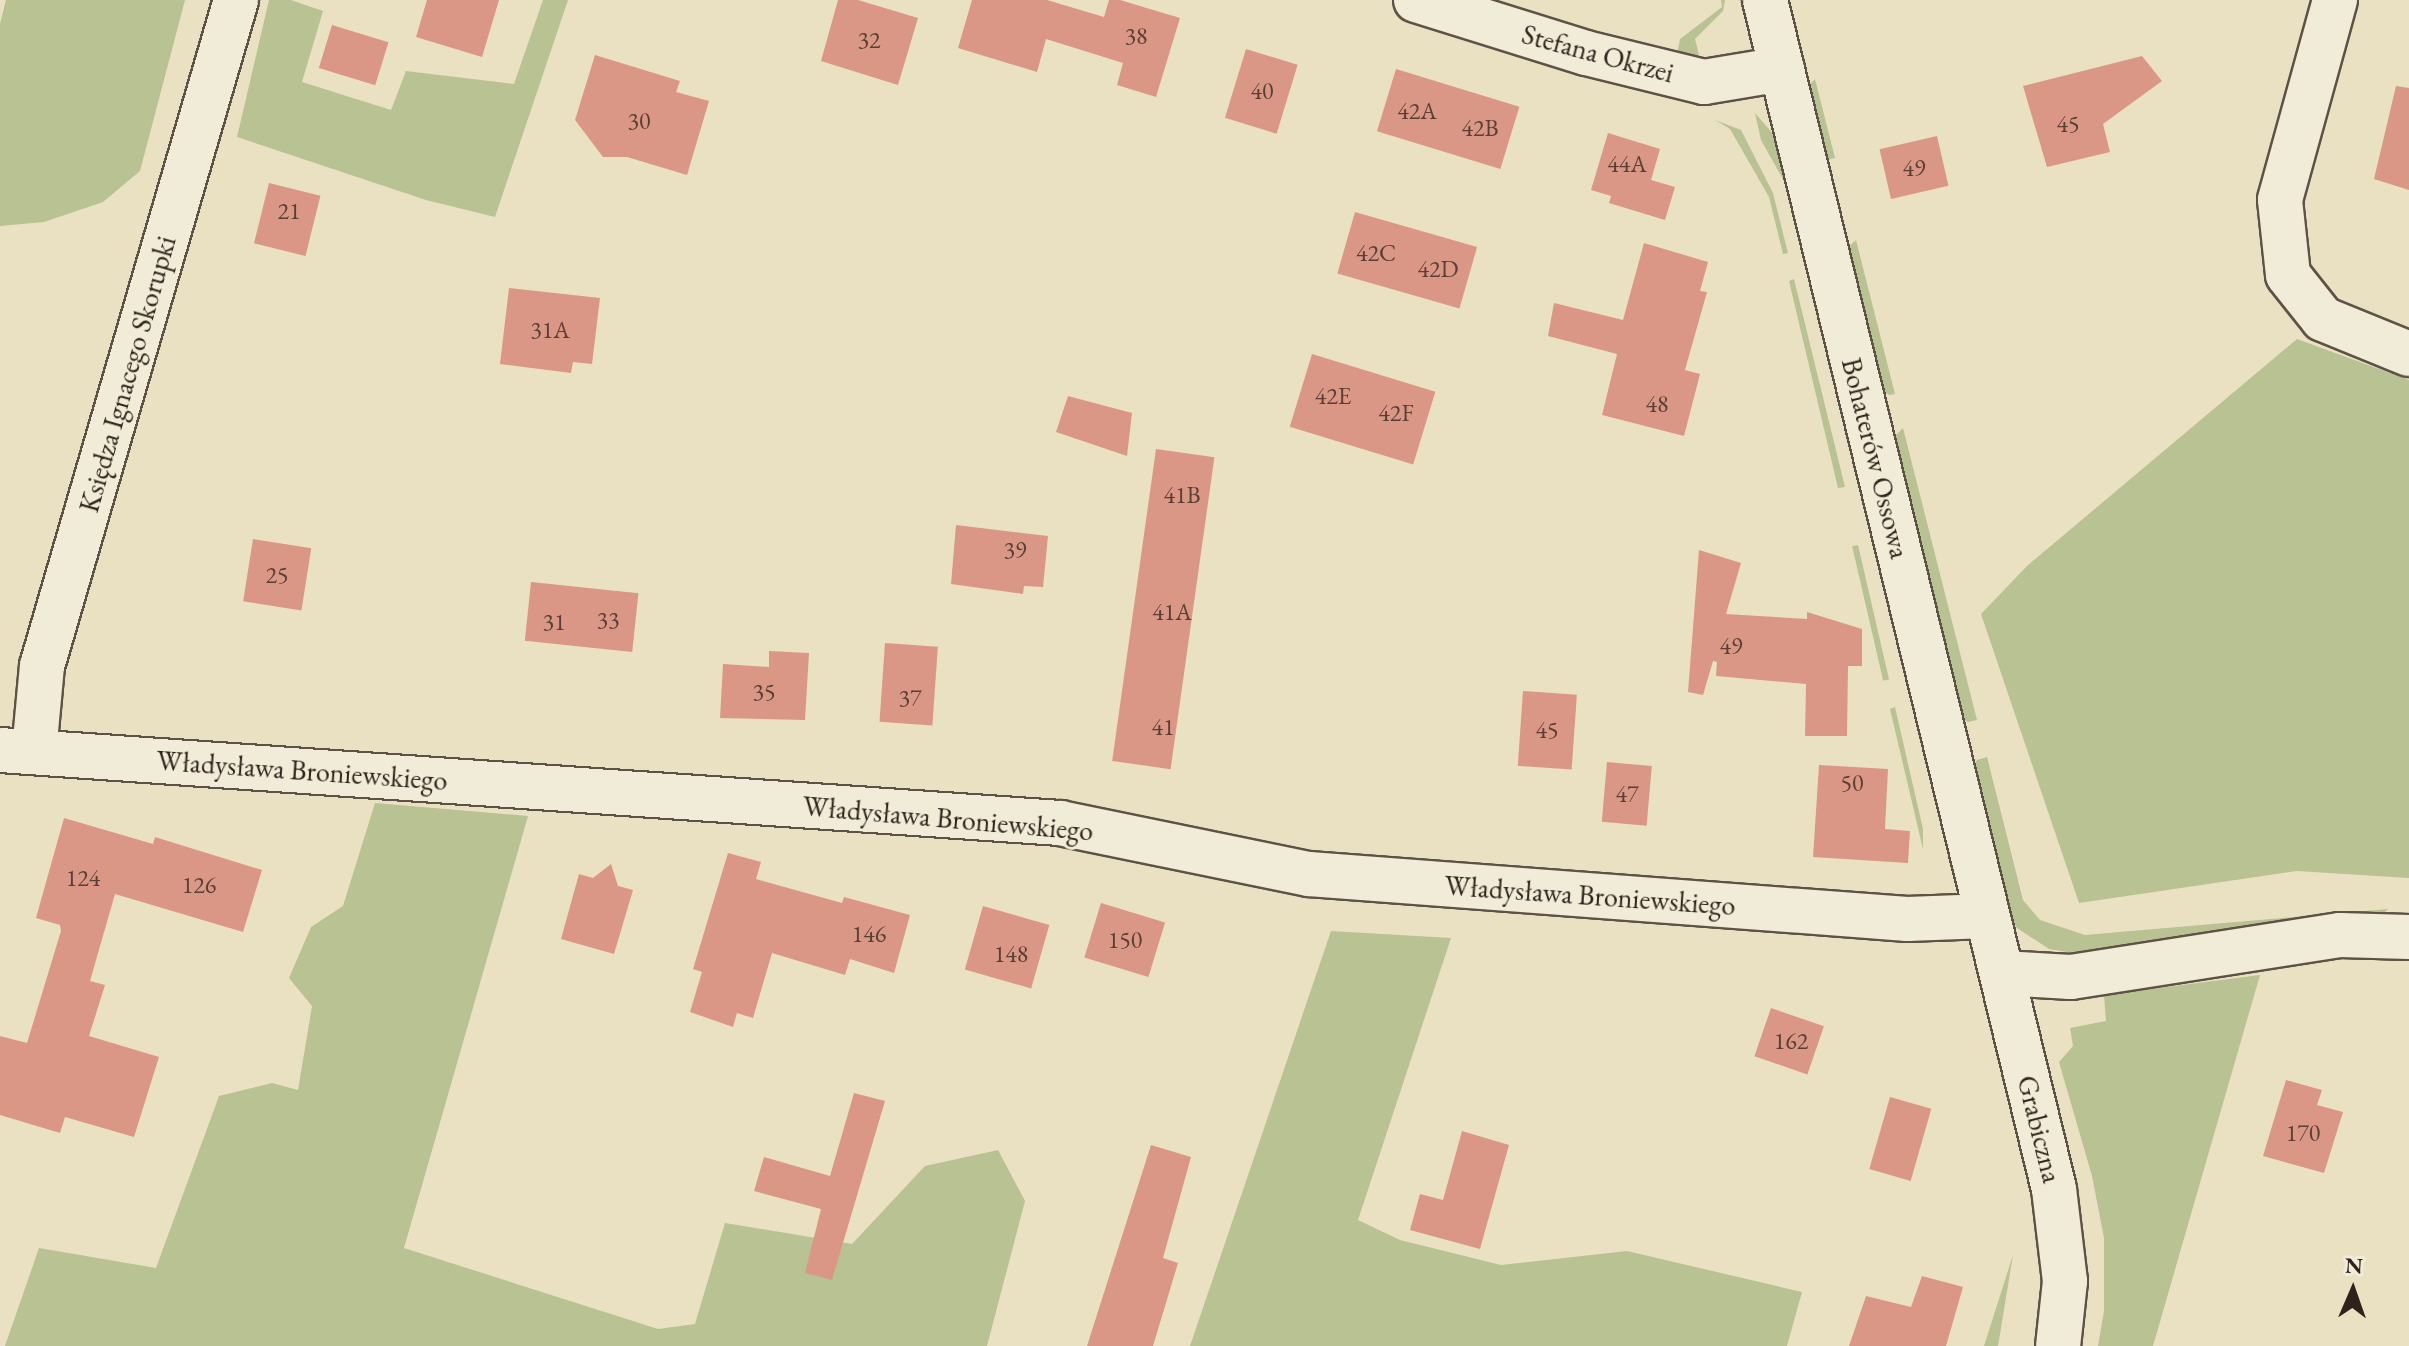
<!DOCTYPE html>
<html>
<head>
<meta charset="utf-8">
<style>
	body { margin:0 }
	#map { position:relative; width:2409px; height:1346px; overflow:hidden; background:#eae1c2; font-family:"EB Garamond",serif }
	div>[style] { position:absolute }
	.green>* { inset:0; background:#b8c292; transform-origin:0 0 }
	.building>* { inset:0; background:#da9786; transform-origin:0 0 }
	.roads { filter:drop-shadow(2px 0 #5e5246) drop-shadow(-2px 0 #5e5246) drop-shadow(0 2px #5e5246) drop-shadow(0 -2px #5e5246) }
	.minor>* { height:44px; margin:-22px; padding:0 22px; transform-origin:22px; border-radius:22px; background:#f1ecd7 }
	span { translate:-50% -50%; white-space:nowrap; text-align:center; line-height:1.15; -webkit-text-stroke:6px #f1ecd7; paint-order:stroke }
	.number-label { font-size:24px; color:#5a3f36 }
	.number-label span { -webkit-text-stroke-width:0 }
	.street-label { font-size:28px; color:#2f221c }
	.north { position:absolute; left:2313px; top:1250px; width:80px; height:80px; -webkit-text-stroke:6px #f1ecd7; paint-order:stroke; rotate:2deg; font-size:22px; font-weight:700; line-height:32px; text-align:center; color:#2f221c }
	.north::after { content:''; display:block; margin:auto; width:28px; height:36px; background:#2f221c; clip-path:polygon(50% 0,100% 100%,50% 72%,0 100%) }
</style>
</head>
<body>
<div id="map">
	<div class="green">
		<div style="clip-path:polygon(6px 0,185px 0,140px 171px,103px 202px,44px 222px,0 226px,0 24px)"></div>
		<div style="clip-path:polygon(269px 0,291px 0,323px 11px,302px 82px,391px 110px,406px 71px,514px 84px,543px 0,568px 0,495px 217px,426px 200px,237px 137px)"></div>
		<div style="clip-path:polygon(1721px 0,1725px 0,1723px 11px,1695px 39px,1699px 55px,1677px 55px,1680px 39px,1722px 7px)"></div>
		<div style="clip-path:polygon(1815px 79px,1835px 158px,1822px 161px,1805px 89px)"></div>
		<div style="clip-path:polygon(1755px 113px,1781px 143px,1789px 190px,1761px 140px)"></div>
		<div style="clip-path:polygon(1715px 120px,1741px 130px,1773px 193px,1788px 253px,1783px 254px,1769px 197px,1730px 129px)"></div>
		<div style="clip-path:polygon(1856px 240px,1895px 394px,1889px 395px,1877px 387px,1844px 251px)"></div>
		<div style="clip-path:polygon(1794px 279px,1845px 487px,1838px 488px,1789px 281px)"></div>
		<div style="clip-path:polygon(2297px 339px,2409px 380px,2409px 878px,2297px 871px,2079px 903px,1981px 614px,2027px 566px)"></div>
		<div style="clip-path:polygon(1903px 428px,1977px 720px,1968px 722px,1957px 716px,1890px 441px)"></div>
		<div style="left:1858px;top:545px;width:138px;height:6px;rotate:77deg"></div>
		<div style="clip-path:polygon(1895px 707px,1923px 829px,1923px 849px,1890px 709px)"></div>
		<div style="clip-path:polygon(1987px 757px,2023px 900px,2040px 920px,2085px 935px,2388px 909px,2376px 922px,2086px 955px,2049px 949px,2017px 928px,2005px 909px,1970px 772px,1977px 760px)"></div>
		<div style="clip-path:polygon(375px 803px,528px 816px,404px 1248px,658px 1329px,695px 1324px,725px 1223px,852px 1244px,925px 1166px,998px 1150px,1025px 1201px,987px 1346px,5px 1346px,39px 1248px,156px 1268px,219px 1096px,272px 1083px,298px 1090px,312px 1006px,289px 978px,311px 927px,343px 906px)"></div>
		<div style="clip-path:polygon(1331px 931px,1451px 938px,1358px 1220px,1400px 1240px,1501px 1265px,1627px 1251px,1802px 1292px,1787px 1346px,1190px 1346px)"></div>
		<div style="clip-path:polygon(2260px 975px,2153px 1346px,2098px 1346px,2104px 1311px,2104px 1238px,2092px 1176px,2059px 1062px,2073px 1046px,2070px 1028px,2106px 1021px,2104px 995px)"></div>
		<div style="clip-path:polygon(2013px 1255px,1998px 1346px,1984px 1346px)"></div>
	</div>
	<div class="building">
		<div style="clip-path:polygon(427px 0,499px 0,482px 57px,416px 37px)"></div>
		<div style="clip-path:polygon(838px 0,858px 0,918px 18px,898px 85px,821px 61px)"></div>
		<div style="clip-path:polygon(972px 0,1047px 0,1104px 17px,1109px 0,1120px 0,1180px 18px,1156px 97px,1117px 85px,1123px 63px,1046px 39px,1037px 72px,958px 48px)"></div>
		<div style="left:332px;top:25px;width:59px;height:45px;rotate:17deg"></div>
		<div style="left:1246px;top:49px;width:54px;height:72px;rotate:17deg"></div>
		<div style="clip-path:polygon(595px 55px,680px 81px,676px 92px,709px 101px,687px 175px,627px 157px,603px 157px,575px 120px)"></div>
		<div style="clip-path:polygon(2142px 56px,2162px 81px,2103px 124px,2110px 152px,2047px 167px,2023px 86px)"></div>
		<div style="left:1396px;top:69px;width:129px;height:65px;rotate:17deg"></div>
		<div style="clip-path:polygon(2396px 86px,2409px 88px,2409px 190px,2374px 179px)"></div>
		<div style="clip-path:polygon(1608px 133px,1660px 149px,1651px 180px,1675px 187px,1665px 220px,1609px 203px,1611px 196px,1591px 190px)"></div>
		<div style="left:1937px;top:136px;width:51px;height:59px;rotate:77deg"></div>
		<div style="left:269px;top:183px;width:53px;height:62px;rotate:14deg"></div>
		<div style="left:1355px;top:212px;width:127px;height:64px;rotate:16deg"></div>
		<div style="clip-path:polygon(1644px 243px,1708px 262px,1700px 291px,1707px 292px,1685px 370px,1700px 374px,1684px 436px,1602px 415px,1617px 354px,1548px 336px,1554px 303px,1623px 320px)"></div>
		<div style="clip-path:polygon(509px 288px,600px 298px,592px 364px,573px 362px,571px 373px,500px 364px)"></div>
		<div style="left:1312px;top:354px;width:129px;height:76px;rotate:17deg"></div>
		<div style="clip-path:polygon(1068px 396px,1132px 413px,1127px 456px,1056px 432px)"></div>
		<div style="left:1156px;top:449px;width:59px;height:315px;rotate:8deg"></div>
		<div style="clip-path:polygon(956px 525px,1048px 536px,1043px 587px,1024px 586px,1023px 594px,951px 584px)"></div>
		<div style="left:253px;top:539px;width:59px;height:63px;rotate:9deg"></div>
		<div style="clip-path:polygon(1699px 550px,1741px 563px,1726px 614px,1807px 619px,1807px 612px,1862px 629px,1862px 666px,1848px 666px,1847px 736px,1805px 736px,1806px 684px,1716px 676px,1717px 662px,1713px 661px,1703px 695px,1688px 692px)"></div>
		<div style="left:531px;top:582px;width:108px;height:59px;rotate:6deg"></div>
		<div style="left:885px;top:643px;width:53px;height:79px;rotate:4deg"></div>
		<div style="clip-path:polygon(769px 651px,809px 653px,805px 720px,720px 718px,723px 664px,769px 667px)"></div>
		<div style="left:1523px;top:691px;width:54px;height:75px;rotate:4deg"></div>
		<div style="left:1607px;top:762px;width:45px;height:60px;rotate:5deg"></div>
		<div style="clip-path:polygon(1819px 765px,1888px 769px,1885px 829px,1910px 831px,1908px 863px,1813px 857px)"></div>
		<div style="clip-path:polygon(64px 818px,153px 844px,155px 837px,262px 870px,243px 932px,115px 894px,90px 981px,105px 985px,89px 1036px,159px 1057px,134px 1137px,65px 1117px,60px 1133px,0 1115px,0 1036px,27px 1043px,61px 931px,60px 925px,36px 918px)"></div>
		<div style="clip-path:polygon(728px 853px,761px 862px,756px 879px,842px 903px,844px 897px,910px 915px,894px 973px,850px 959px,845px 975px,772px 953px,753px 1018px,737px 1013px,733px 1027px,690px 1012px,702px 972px,693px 969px)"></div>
		<div style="clip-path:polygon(611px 864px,618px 886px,633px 890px,614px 954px,561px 939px,579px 874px,593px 878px)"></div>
		<div style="left:1101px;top:903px;width:67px;height:57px;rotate:17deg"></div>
		<div style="left:983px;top:906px;width:69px;height:66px;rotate:16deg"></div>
		<div style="left:1771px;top:1008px;width:56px;height:51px;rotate:19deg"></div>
		<div style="clip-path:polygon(2286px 1080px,2322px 1090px,2317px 1105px,2343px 1112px,2324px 1173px,2263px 1156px)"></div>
		<div style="clip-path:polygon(854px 1093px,885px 1101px,832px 1280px,805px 1273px,821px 1209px,754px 1191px,764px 1157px,830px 1176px)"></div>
		<div style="left:1890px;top:1097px;width:43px;height:75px;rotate:16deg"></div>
		<div style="clip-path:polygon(1462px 1131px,1509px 1145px,1480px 1249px,1410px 1230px,1420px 1194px,1443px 1200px)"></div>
		<div style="clip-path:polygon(1151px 1145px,1191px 1157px,1163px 1258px,1178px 1263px,1153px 1346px,1087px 1346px)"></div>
		<div style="clip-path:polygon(1922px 1276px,1963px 1287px,1946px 1346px,1849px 1346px,1866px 1296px,1911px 1307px)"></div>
	</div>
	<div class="roads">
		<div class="minor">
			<div style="left:1416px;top:0;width:178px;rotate:17.3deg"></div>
			<div style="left:1586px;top:53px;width:122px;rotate:13.8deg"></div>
			<div style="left:1704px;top:82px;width:79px;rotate:-9.5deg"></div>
			<div style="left:1765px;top:0;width:1224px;rotate:76.34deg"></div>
			<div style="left:2054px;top:1189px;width:93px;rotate:83.2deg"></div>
			<div style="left:2065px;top:1281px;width:65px;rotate:96.1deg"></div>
			<div style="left:2335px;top:0;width:207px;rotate:105.4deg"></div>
			<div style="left:2280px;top:200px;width:75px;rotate:83.9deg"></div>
			<div style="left:2288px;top:275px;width:56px;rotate:51.5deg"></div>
			<div style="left:2323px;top:319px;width:93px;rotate:22.1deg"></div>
			<div style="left:0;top:750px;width:1063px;rotate:3.94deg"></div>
			<div style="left:1060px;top:823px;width:254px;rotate:11.6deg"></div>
			<div style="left:1309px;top:874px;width:600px;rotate:4.3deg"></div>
			<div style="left:1907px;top:919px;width:80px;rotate:-2.1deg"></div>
			<div style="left:34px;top:752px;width:86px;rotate:-84.7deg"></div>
			<div style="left:42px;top:666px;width:694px;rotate:-73.76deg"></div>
			<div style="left:2002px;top:973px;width:69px;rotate:3.3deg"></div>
			<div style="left:2071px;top:977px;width:272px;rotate:-8.9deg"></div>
			<div style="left:2340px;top:935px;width:69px;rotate:1.7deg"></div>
		</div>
	</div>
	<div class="number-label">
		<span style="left:1136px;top:36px">38</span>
		<span style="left:869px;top:40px">32</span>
		<span style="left:1262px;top:91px">40</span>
		<span style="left:1417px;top:111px">42A</span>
		<span style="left:639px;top:121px">30</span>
		<span style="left:2068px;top:124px">45</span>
		<span style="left:1480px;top:128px">42B</span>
		<span style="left:1627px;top:164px">44A</span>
		<span style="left:1914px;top:168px">49</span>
		<span style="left:289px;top:211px">21</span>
		<span style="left:1376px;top:253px">42C</span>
		<span style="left:1438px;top:269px">42D</span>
		<span style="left:550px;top:330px">31A</span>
		<span style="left:1333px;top:396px">42E</span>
		<span style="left:1657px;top:404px">48</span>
		<span style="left:1396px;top:413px">42F</span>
		<span style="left:1182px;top:495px">41B</span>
		<span style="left:1015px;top:550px">39</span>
		<span style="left:277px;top:575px">25</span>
		<span style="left:1172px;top:612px">41A</span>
		<span style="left:608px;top:620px">33</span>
		<span style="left:554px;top:622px">31</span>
		<span style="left:1731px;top:646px">49</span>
		<span style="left:764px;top:692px">35</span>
		<span style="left:910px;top:698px">37</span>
		<span style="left:1163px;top:727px">41</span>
		<span style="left:1547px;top:730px">45</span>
		<span style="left:1852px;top:783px">50</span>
		<span style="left:1627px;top:794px">47</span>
		<span style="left:83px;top:878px">124</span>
		<span style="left:199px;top:885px">126</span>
		<span style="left:869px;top:934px">146</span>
		<span style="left:1125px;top:940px">150</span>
		<span style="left:1011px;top:954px">148</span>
		<span style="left:1791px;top:1041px">162</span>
		<span style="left:2303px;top:1133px">170</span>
	</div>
	<div class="street-label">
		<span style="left:1598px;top:53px;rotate:15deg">Stefana Okrzei</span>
		<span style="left:127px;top:374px;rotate:-74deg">Księdza Ignacego Skorupki</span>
		<span style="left:1876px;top:458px;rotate:76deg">Bohaterów Ossowa</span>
		<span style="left:302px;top:770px;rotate:4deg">Władysława Broniewskiego</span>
		<span style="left:948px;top:818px;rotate:5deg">Władysława Broniewskiego</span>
		<span style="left:1590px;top:895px;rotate:4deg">Władysława Broniewskiego</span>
		<span style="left:2040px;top:1129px;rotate:76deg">Grabiczna</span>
	</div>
	<div class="north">N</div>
</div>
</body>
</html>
